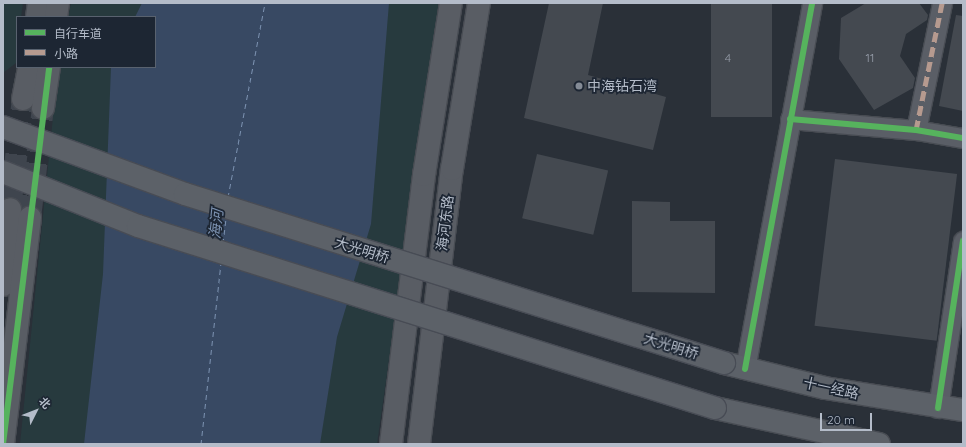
<!DOCTYPE html>
<html>
<head>
<meta charset="utf-8">
<style>
	body { margin:0 }
	#map { position:relative; width:966px; height:447px; overflow:hidden; background:#2a3038; font-family:Quicksand,"Noto Sans SC",sans-serif }
	div>[style] { position:absolute }
	.green>* { inset:0; background:#273a3e }
	.water>* { inset:0; background:#384963 }
	.ferry>* { height:1px; margin-top:-0.5px; transform-origin:0; background:repeating-linear-gradient(90deg,#7c92b1 0 5px,transparent 0 9px) }
	.building>* { inset:0; background:#444950; transform-origin:0 0 }
	.secondary-tunnel>* { height:22px; margin-top:-11px; transform-origin:0; background:repeating-linear-gradient(90deg,#3f454e 0 22px,transparent 0 33px) }
	.roads { filter:drop-shadow(1px 0 #484c53) drop-shadow(-1px 0 #484c53) drop-shadow(0 1px #484c53) drop-shadow(0 -1px #484c53) }
	.street>* { height:19px; margin:-9.5px; padding:0 9.5px; transform-origin:9.5px; border-radius:9.5px; background:#5a5e66 }
	.secondary>* { height:22px; margin:-11px; padding:0 11px; transform-origin:11px; border-radius:11px; background:#595d64 }
	.primary>* { height:22px; margin:-11px; padding:0 11px; transform-origin:11px; border-radius:11px; background:#5c6168 }
	.bridges { filter:drop-shadow(1px 0 #484c55) drop-shadow(-1px 0 #484c55) drop-shadow(0 1px #484c55) drop-shadow(0 -1px #484c55) }
	.primary-bridge>* { height:22px; margin:-11px; padding:0 11px; transform-origin:11px; border-radius:11px; background:#5c6168 }
	.quiet>* { height:5px; margin-top:-2.5px; transform-origin:0; background:repeating-linear-gradient(90deg,#b69a8f 0 10px,transparent 0 15px) }
	.cycleway>* { height:6px; margin:-3px; padding:0 3px; transform-origin:3px; border-radius:3px; background:#56b35d }
	.dots>* { width:11px; height:11px; translate:-50% -50%; box-sizing:border-box; border:2px solid #1d2633; border-radius:50% }
	span { translate:-50% -50%; white-space:nowrap; text-align:center; line-height:1.15; -webkit-text-stroke:3.5px #1d2633; paint-order:stroke }
	.number-label { font-size:12px; color:#989fab }
	.number-label span { -webkit-text-stroke-width:0 }
	.poi-label { font-size:14px; color:#b4bcc9 }
	.left { translate:0 -50%; text-align:left }
	.street-label { font-size:14px; color:#b4bcc9 }
	.water-label { font-size:15px; color:#7c92b1; font-style:italic }
	.frame { position:absolute; inset:0; border:4px solid #b4bcc9; pointer-events:none }
	.legend { position:absolute; left:16px; top:16px; width:140px; height:52px; box-sizing:border-box; background:#1d2633; border:1px solid #59626f; margin:0; padding:5px 7px; list-style:none; font-size:12px; color:#b4bcc9 }
	.legend li { display:flex; align-items:center; gap:8px; height:20px }
	.legend b { width:20px; border:1px solid #59626f }
	.north { position:absolute; left:16px; top:391px; width:40px; height:40px; -webkit-text-stroke:3px #1d2633; paint-order:stroke; rotate:48deg; font-size:11px; font-weight:700; line-height:16px; text-align:center; color:#b4bcc9 }
	.north::after { content:''; display:block; margin:auto; width:14px; height:18px; background:#b4bcc9; clip-path:polygon(50% 0,100% 100%,50% 72%,0 100%) }
	.scale { position:absolute; left:820px; top:413px; width:52px; height:18px; box-sizing:border-box; border:2px solid #b4bcc9; border-top:0; padding-left:5px; font-size:12px; line-height:14px; white-space:nowrap; color:#b4bcc9; -webkit-text-stroke:3px #1d2633; paint-order:stroke }
</style>
</head>
<body>
<div id="map">
	<div class="green">
		<div style="clip-path:polygon(3px 3px,23px 3px,21px 17px,17px 17px,16px 63px,3px 73px)"></div>
		<div style="clip-path:polygon(71px 3px,440px 3px,377px 444px,20px 444px,58px 67px,155px 67px,155px 17px,68px 17px)"></div>
	</div>
	<div class="water">
		<div style="clip-path:polygon(142px 3px,389px 3px,371px 224px,337px 337px,320px 444px,84px 444px,103px 274px,111px 67px,155px 67px,155px 17px,135px 17px)"></div>
	</div>
	<div class="ferry">
		<div style="left:228px;top:197px;width:197px;rotate:-79.2deg"></div>
		<div style="left:223px;top:243px;width:25px;rotate:-83deg"></div>
		<div style="left:201px;top:444px;width:181px;rotate:-83.7deg"></div>
	</div>
	<div class="building">
		<div style="clip-path:polygon(549px 3px,603px 3px,588px 75px,666px 97px,653px 150px,524px 118px)"></div>
		<div style="left:711px;top:3px;width:61px;height:114px"></div>
		<div style="clip-path:polygon(866px 3px,919px 3px,928px 15px,927px 20px,906px 34px,900px 56px,915px 78px,913px 88px,874px 110px,839px 59px,841px 18px)"></div>
		<div style="clip-path:polygon(956px 15px,963px 16px,963px 111px,939px 106px)"></div>
		<div style="left:537px;top:154px;width:73px;height:66px;rotate:13deg"></div>
		<div style="left:835px;top:159px;width:123px;height:168px;rotate:7deg"></div>
		<div style="clip-path:polygon(632px 201px,670px 202px,670px 221px,715px 221px,715px 293px,632px 292px)"></div>
	</div>
	<div class="secondary-tunnel">
		<div style="left:10px;top:209px;width:111px;rotate:-83.3deg"></div>
		<div style="left:30px;top:218px;width:111px;rotate:-83.3deg"></div>
	</div>
	<div class="roads">
		<div class="street">
			<div style="left:790px;top:119px;width:126px;rotate:5deg"></div>
			<div style="left:916px;top:130px;width:48px;rotate:9.7deg"></div>
			<div style="left:916px;top:130px;width:130px;rotate:-78.4deg"></div>
			<div style="left:745px;top:369px;width:372px;rotate:-79.6deg"></div>
			<div style="left:938px;top:408px;width:169px;rotate:-81.5deg"></div>
		</div>
		<div class="secondary">
			<div style="left:37px;top:17px;width:14px;rotate:-82deg"></div>
			<div style="left:56px;top:17px;width:14px;rotate:-82deg"></div>
			<div style="left:23px;top:99px;width:33px;rotate:-79deg"></div>
			<div style="left:43px;top:108px;width:41px;rotate:-81.7deg"></div>
			<div style="left:3px;top:285px;width:76px;rotate:-84.7deg"></div>
			<div style="left:3px;top:444px;width:228px;rotate:-83.2deg"></div>
			<div style="left:391px;top:444px;width:271px;rotate:-83deg"></div>
			<div style="left:424px;top:175px;width:174px;rotate:-81.1deg"></div>
			<div style="left:419px;top:444px;width:277px;rotate:-83.2deg"></div>
			<div style="left:452px;top:169px;width:168px;rotate:-80.8deg"></div>
		</div>
		<div class="primary">
			<div style="left:724px;top:363px;width:104px;rotate:13.9deg"></div>
			<div style="left:825px;top:388px;width:140px;rotate:9.1deg"></div>
			<div style="left:715px;top:408px;width:168px;rotate:12.4deg"></div>
		</div>
	</div>
	<div class="bridges">
		<div class="primary-bridge">
			<div style="left:3px;top:127px;width:194px;rotate:20.2deg"></div>
			<div style="left:185px;top:194px;width:565px;rotate:17.41deg"></div>
			<div style="left:3px;top:172px;width:145px;rotate:21.8deg"></div>
			<div style="left:138px;top:226px;width:605px;rotate:17.51deg"></div>
		</div>
	</div>
	<div class="quiet">
		<div style="left:916px;top:130px;width:130px;rotate:-78.4deg"></div>
	</div>
	<div class="cycleway">
		<div style="left:790px;top:119px;width:126px;rotate:5deg"></div>
		<div style="left:916px;top:130px;width:48px;rotate:9.7deg"></div>
		<div style="left:745px;top:369px;width:372px;rotate:-79.6deg"></div>
		<div style="left:938px;top:408px;width:169px;rotate:-81.5deg"></div>
		<div style="left:3px;top:444px;width:380px;rotate:-83deg"></div>
	</div>
	<div class="dots">
		<div style="left:579px;top:86px;background:#848b96"></div>
	</div>
	<div class="number-label">
		<span style="left:728px;top:58px">4</span>
		<span style="left:870px;top:58px">11</span>
	</div>
	<div class="poi-label">
		<span class="left" style="left:587px;top:86px">中海钻石湾</span>
	</div>
	<div class="street-label">
		<span style="left:445px;top:223px;rotate:-83deg">海河东路</span>
		<span style="left:362px;top:250px;rotate:17deg">大光明桥</span>
		<span style="left:671px;top:346px;rotate:17deg">大光明桥</span>
		<span style="left:831px;top:388px;rotate:12deg">十一经路</span>
	</div>
	<div class="water-label">
		<span style="left:216px;top:224px;rotate:-84deg">海河</span>
	</div>
	<div class="frame"></div>
	<ul class="legend">
	<li><b style="height:5px;background:#56b35d"></b>自行车道</li>
	<li><b style="height:5px;background:#b69a8f"></b>小路</li>
	</ul>
	<div class="north">北</div>
	<div class="scale">20 m</div>
</div>
</body>
</html>
